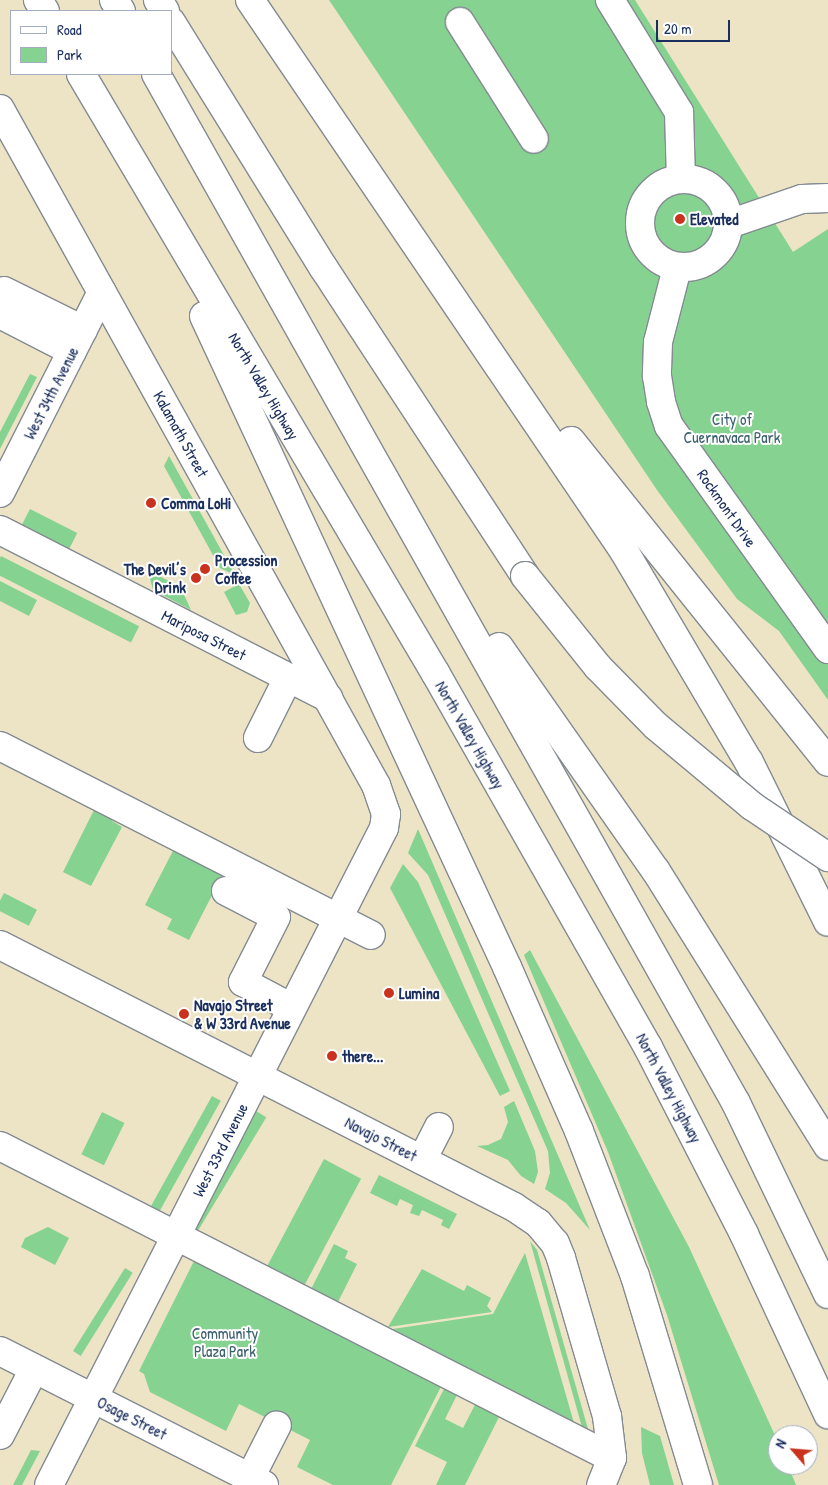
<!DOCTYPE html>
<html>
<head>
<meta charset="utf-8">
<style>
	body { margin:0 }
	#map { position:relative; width:828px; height:1485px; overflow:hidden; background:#ece4c5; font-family:"Patrick Hand",sans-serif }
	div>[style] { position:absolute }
	.green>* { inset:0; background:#86d290; transform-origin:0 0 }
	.roads { filter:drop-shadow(1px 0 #848a92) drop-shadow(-1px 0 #848a92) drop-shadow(0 1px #848a92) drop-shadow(0 -1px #848a92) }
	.minor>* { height:28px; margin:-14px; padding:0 14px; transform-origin:14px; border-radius:14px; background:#fff }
	.minor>.ring { margin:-14px; padding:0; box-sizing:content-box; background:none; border:28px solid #fff; border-radius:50% }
	.highway>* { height:28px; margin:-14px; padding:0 14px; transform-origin:14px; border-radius:14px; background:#fff }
	.bridges { filter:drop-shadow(1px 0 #848a92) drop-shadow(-1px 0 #848a92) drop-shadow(0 1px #848a92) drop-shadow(0 -1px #848a92) }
	.highway-bridge>* { height:28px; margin:-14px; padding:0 14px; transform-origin:14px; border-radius:14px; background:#fff }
	.dots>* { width:14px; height:14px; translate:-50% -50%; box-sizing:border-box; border:2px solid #fff; border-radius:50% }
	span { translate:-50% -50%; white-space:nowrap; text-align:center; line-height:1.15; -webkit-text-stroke:4px #fff; paint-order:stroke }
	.poi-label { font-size:16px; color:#1b2f5e; font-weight:700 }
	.left { translate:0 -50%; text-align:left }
	.right { translate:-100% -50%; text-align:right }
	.street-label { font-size:16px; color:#1b2f5e }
	.park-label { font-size:16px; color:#3b606d }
	.legend { position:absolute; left:10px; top:10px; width:162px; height:65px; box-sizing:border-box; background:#fff; border:1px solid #a4acbf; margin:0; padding:6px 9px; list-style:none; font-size:15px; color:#1b2f5e }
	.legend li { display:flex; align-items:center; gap:10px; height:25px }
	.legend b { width:25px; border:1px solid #a4acbf }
	.north { position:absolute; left:768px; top:1425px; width:50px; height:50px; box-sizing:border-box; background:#fff; border:1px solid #a4acbf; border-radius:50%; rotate:297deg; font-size:14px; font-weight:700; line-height:20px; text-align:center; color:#1b2f5e }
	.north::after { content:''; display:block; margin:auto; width:18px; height:22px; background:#c8321e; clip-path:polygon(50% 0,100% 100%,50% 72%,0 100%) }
	.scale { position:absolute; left:656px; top:20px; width:74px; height:22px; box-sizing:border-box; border:2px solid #1b2f5e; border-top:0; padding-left:6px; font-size:15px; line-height:18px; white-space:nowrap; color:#1b2f5e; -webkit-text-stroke:4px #fff; paint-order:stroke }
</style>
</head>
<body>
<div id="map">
	<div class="green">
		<div style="clip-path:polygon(329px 0,635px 0,793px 252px,828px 229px,828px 700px,779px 631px,737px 599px,657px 490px)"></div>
		<div style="clip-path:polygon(30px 374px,37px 377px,0 449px,0 432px)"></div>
		<div style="clip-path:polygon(169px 456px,235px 575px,220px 568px,164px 466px)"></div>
		<div style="left:30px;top:509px;width:53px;height:20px;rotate:27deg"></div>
		<div style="left:1px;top:556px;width:155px;height:18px;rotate:27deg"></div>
		<div style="clip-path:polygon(148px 571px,180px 586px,191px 610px,153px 590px)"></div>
		<div style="clip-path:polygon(0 581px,37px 600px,29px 616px,0 601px)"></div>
		<div style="clip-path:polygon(239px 584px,250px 603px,247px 612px,236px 615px,224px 592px)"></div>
		<div style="clip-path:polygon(97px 804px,116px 814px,112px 821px,122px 827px,91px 886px,63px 872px)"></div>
		<div style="clip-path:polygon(418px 829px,590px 1230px,566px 1203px,545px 1189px,550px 1173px,548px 1151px,428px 875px,408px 853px)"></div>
		<div style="clip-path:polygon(176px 845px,225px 870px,189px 940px,167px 929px,172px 919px,145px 905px)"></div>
		<div style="clip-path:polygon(403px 864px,418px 882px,510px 1091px,500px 1096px,390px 888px)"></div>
		<div style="left:4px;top:893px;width:37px;height:18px;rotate:27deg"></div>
		<div style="clip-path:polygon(530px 950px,689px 1247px,778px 1442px,778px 1465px,788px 1465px,796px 1485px,719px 1485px,667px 1315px,608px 1152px,524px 955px)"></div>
		<div style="left:212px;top:1096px;width:10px;height:136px;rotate:29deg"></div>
		<div style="clip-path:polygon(514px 1101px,535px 1151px,538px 1172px,534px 1184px,521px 1176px,508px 1160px,477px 1146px,488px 1145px,501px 1139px,508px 1122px,504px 1107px)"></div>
		<div style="left:256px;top:1111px;width:12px;height:137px;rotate:31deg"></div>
		<div style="left:102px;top:1112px;width:25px;height:47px;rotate:26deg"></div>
		<div style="left:324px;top:1159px;width:42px;height:127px;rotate:28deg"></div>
		<div style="clip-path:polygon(379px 1175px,457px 1214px,449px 1229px,441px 1225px,443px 1220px,422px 1210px,419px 1216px,410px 1213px,413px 1205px,400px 1199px,397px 1206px,370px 1193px)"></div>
		<div style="clip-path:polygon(48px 1227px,69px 1238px,55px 1265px,21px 1247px,25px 1238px)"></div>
		<div style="clip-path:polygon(530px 1241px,537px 1250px,590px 1436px,585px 1438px)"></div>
		<div style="clip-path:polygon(334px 1244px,348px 1251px,345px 1258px,357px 1264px,334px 1310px,307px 1297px)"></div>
		<div style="clip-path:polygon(525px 1253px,576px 1430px,449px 1371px,391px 1485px,333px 1485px,297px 1467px,310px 1440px,239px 1404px,226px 1431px,150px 1392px,144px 1374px,139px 1371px,196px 1257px,386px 1330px,493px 1314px)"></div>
		<div style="left:125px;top:1268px;width:9px;height:98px;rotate:32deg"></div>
		<div style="clip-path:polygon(422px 1269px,464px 1291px,467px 1285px,491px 1298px,487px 1306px,492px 1312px,388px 1327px)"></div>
		<div style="clip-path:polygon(447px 1383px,460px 1389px,445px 1419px,463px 1428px,478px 1399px,502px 1411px,465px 1485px,436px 1485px,447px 1462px,415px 1446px)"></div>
		<div style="clip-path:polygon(641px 1427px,660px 1436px,674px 1485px,650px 1485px,642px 1453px)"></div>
		<div style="clip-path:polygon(31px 1450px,40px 1451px,22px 1485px,13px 1485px)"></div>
	</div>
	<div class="roads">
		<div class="minor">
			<div style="left:610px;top:0;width:132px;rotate:58.4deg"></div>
			<div style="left:679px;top:112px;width:66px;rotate:88.3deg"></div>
			<div style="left:460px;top:22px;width:138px;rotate:57.7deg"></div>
			<div style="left:0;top:109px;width:774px;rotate:60.92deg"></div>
			<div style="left:376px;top:785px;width:31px;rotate:71deg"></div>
			<div style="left:386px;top:814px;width:14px;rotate:98deg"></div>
			<div style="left:384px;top:828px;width:737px;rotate:117.02deg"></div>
			<div class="ring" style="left:640px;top:179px;width:60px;height:60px"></div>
			<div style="left:729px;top:224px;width:77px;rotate:-18.9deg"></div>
			<div style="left:802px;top:199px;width:26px;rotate:-2deg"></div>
			<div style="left:677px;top:268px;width:76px;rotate:104.4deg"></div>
			<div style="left:658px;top:342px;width:34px;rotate:92deg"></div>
			<div style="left:657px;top:376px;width:26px;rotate:81deg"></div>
			<div style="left:661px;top:402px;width:25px;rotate:72deg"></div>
			<div style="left:669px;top:426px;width:274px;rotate:54.5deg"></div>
			<div style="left:4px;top:291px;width:88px;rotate:26.3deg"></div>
			<div style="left:0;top:314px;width:81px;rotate:27.2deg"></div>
			<div style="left:0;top:493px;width:225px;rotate:-63.1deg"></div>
			<div style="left:0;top:530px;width:369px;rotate:27.1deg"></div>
			<div style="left:258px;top:738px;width:67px;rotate:-63.4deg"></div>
			<div style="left:0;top:746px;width:416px;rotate:27deg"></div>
			<div style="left:226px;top:891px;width:56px;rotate:27.5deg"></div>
			<div style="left:276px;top:917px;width:73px;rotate:116.9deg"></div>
			<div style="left:243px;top:982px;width:55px;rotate:28deg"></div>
			<div style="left:0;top:945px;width:577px;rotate:27.01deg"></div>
			<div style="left:514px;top:1207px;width:29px;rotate:34deg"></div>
			<div style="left:538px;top:1223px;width:26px;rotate:50deg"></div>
			<div style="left:555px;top:1243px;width:16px;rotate:68deg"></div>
			<div style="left:561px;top:1258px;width:165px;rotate:73.8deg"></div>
			<div style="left:607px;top:1416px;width:42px;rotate:83.2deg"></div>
			<div style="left:612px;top:1458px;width:29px;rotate:112deg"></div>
			<div style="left:0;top:1146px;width:687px;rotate:27.01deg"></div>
			<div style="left:422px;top:1160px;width:37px;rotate:-63deg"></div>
			<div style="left:0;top:1351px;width:296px;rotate:26.9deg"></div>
			<div style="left:0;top:1435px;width:74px;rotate:-62.7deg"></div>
			<div style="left:250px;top:1478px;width:59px;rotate:-63deg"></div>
		</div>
		<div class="highway">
			<div style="left:38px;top:0;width:13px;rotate:58deg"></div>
			<div style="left:114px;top:0;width:13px;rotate:58deg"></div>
			<div style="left:158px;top:0;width:13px;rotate:58deg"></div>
			<div style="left:250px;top:0;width:666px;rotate:55.83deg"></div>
			<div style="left:624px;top:551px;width:245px;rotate:59.4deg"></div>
			<div style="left:749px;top:762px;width:178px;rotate:63.7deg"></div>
			<div style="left:171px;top:22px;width:288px;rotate:58.2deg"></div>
			<div style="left:323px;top:267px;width:369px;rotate:56.8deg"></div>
			<div style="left:81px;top:74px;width:697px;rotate:59.39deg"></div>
			<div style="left:436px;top:674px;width:429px;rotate:60.4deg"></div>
			<div style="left:648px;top:1047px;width:210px;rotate:62.8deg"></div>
			<div style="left:744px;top:1234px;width:199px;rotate:65deg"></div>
			<div style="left:156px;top:74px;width:1181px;rotate:60.59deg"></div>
			<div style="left:736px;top:1103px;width:212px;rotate:64.3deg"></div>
			<div style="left:204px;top:316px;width:718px;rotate:65.04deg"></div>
			<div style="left:507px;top:967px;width:179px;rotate:66.3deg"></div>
			<div style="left:579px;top:1131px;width:155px;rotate:68.9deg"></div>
			<div style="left:635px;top:1276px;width:218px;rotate:73.2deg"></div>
			<div style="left:571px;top:441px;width:411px;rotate:51.3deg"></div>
			<div style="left:499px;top:647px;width:274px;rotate:55deg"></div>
			<div style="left:656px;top:871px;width:324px;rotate:58deg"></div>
		</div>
	</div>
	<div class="bridges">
		<div class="highway-bridge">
			<div style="left:525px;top:576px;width:117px;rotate:51.3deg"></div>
			<div style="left:598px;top:667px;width:83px;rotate:45.5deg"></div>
			<div style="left:656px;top:726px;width:125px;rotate:39.8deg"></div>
			<div style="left:752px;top:806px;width:92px;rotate:33.9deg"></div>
		</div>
	</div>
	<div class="dots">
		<div style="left:680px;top:219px;background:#c8321e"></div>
		<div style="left:151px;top:503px;background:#c8321e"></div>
		<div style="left:205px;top:569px;background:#c8321e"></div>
		<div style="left:196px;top:578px;background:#c8321e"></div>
		<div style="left:389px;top:993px;background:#c8321e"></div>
		<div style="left:184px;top:1014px;background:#c8321e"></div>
		<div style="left:332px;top:1056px;background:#c8321e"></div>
	</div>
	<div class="poi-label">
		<span class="left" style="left:690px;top:219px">Elevated</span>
		<span class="left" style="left:161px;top:503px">Comma LoHi</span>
		<span class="left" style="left:215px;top:569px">Procession<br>Coffee</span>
		<span class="right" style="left:186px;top:578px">The Devil’s<br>Drink</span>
		<span class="left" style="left:399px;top:993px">Lumina</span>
		<span class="left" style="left:194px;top:1014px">Navajo Street<br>&amp; W 33rd Avenue</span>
		<span class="left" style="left:342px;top:1056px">there...</span>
	</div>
	<div class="street-label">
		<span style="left:264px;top:386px;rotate:59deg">North Valley Highway</span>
		<span style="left:51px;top:393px;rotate:-63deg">West 34th Avenue</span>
		<span style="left:181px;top:434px;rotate:61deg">Kalamath Street</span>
		<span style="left:727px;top:508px;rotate:55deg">Rockmont Drive</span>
		<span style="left:204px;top:635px;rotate:27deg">Mariposa Street</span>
		<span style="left:470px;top:735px;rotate:60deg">North Valley Highway</span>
		<span style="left:669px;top:1088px;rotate:62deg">North Valley Highway</span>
		<span style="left:381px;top:1139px;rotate:27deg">Navajo Street</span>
		<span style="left:220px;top:1150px;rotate:-63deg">West 33rd Avenue</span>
		<span style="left:132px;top:1418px;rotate:27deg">Osage Street</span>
	</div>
	<div class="park-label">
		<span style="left:732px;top:428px">City of<br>Cuernavaca Park</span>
		<span style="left:225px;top:1342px">Community<br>Plaza Park</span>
	</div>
	<ul class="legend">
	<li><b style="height:6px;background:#fff"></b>Road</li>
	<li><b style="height:14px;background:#86d290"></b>Park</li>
	</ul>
	<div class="north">N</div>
	<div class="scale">20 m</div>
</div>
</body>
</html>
